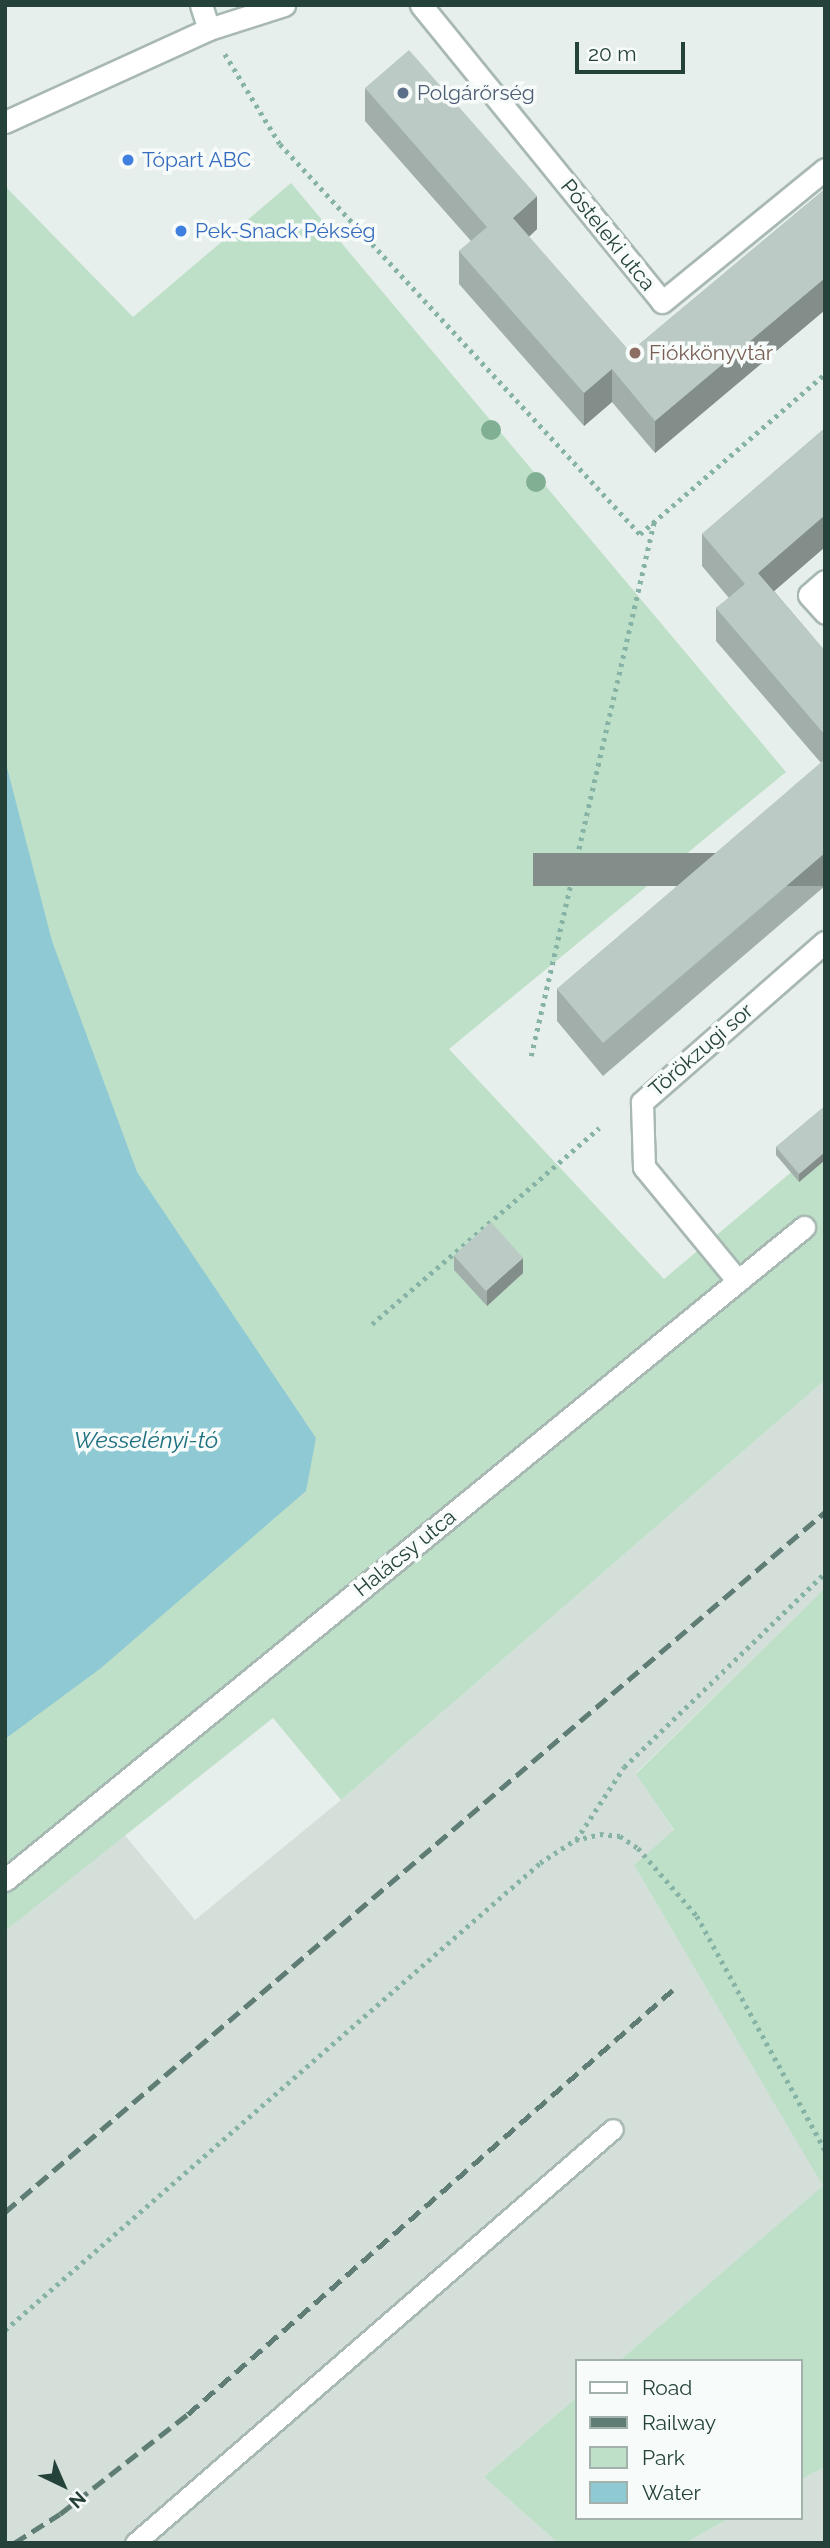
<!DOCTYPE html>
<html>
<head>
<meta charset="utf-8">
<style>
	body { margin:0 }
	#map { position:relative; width:830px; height:2548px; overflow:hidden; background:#e6efeb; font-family:Raleway,sans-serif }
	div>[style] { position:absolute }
	.built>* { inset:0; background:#d4dfda }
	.green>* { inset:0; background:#bfe0c8 }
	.water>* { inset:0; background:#8ec9d4 }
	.path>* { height:4.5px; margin-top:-2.25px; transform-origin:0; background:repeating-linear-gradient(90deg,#86b3a5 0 3.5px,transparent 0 8.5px) }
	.roads { filter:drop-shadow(2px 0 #a8b8b2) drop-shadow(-2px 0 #a8b8b2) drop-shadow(0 2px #a8b8b2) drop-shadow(0 -2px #a8b8b2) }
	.lane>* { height:19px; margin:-9.5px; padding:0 9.5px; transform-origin:9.5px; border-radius:9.5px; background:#fff }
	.street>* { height:21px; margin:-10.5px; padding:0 10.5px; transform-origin:10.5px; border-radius:10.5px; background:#fff }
	.rail>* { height:5px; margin-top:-2.5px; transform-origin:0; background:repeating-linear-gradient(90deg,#5f7d75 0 14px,transparent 0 21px) }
	.trees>* { width:20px; height:20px; margin:-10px; border-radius:50%; background:#80af93 }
	.wall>* { inset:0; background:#a1aea9 }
	.shaded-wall>* { inset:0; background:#838d89; transform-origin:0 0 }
	.building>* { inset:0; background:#bbcac4; transform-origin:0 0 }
	.dots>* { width:19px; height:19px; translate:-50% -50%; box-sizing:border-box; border:4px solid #f7fbf9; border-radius:50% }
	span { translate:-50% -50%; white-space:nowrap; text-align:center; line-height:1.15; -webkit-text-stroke:7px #f7fbf9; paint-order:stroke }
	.service-label { font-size:21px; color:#4e5e75 }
	.left { translate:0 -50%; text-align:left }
	.shop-label { font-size:21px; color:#366cbe }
	.street-label { font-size:21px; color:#24423a }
	.education-label { font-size:21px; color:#785e54 }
	.water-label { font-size:23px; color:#1c6f80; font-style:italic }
	.frame { position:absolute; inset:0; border:7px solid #24423a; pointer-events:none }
	.legend { position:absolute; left:575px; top:2359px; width:228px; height:161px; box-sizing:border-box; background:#f7fbf9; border:2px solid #a3b1ad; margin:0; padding:9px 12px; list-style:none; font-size:21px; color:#24423a }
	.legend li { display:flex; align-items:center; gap:14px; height:35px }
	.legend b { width:35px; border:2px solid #a3b1ad }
	.north { position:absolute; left:28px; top:2450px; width:70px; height:70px; -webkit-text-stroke:5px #f7fbf9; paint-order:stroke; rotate:136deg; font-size:19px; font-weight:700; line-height:28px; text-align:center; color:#24423a }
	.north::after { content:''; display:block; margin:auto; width:24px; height:32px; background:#24423a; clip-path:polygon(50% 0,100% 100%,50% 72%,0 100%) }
	.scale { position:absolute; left:575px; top:42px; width:110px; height:32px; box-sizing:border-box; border:4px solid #24423a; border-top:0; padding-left:9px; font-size:21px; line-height:24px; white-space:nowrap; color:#24423a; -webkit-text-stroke:5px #f7fbf9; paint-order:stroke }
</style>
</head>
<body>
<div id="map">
	<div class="built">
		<div style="clip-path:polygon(825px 1380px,825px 1588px,636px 1773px,674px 1831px,634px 1865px,824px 2186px,619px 2361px,576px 2361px,576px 2398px,484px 2477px,558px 2543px,5px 2543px,5px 1931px,123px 1833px,195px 1920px,341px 1800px)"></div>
		<div style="clip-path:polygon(825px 2467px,825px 2543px,685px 2543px,730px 2518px,800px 2518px,800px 2480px)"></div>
	</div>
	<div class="green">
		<div style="clip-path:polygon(291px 183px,786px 772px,449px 1049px,664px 1279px,825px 1144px,825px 1380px,341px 1800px,273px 1718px,5px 1931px,5px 186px,133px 317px)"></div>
		<div style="clip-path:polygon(825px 1588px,825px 2467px,800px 2480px,800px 2361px,619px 2361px,823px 2186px,634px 1865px,674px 1830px,636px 1774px)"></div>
		<div style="clip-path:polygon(576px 2398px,576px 2518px,730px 2518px,685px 2543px,558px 2543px,484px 2477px)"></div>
	</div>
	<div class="water">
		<div style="clip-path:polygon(5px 760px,52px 941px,137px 1172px,316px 1438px,306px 1491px,101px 1668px,5px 1739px)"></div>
	</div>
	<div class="path">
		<div style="left:225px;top:54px;width:105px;rotate:58.6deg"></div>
		<div style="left:280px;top:144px;width:531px;rotate:47.29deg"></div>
		<div style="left:640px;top:534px;width:245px;rotate:-40.9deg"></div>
		<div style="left:531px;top:1056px;width:548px;rotate:-77.03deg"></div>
		<div style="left:372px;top:1324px;width:300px;rotate:-40.8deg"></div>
		<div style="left:576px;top:1840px;width:87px;rotate:-56.7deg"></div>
		<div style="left:624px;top:1767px;width:279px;rotate:-44deg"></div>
		<div style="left:5px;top:2330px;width:710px;rotate:-41.12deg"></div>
		<div style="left:540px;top:1863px;width:42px;rotate:-33.3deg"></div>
		<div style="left:575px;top:1840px;width:26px;rotate:-13deg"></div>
		<div style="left:600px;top:1834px;width:20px;rotate:6deg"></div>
		<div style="left:620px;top:1836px;width:22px;rotate:34deg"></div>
		<div style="left:638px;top:1848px;width:90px;rotate:49.1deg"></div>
		<div style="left:697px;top:1916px;width:267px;rotate:61.3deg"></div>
	</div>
	<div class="roads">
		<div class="lane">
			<div style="left:135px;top:2543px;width:632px;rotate:-40.9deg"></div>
		</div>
		<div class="street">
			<div style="left:201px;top:5px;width:25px;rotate:72deg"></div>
			<div style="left:421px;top:5px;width:382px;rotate:50.9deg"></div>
			<div style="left:662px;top:302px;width:210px;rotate:-39.2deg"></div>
			<div style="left:5px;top:122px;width:224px;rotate:-24.5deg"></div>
			<div style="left:209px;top:29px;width:79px;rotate:-17.7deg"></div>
			<div style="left:825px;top:581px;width:21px;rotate:139deg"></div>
			<div style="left:809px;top:595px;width:24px;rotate:48deg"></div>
			<div style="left:738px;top:1281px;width:148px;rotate:-129.5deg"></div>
			<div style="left:644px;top:1167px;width:65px;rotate:-91.8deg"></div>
			<div style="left:642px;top:1102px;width:243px;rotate:-41.2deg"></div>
			<div style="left:5px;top:1880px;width:1032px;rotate:-39.26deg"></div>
		</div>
	</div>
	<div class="rail">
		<div style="left:5px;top:2212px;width:1078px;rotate:-40.49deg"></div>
		<div style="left:14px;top:2543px;width:54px;rotate:-32.2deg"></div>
		<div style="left:60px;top:2514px;width:162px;rotate:-38deg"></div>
		<div style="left:188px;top:2414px;width:647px;rotate:-41.18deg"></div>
	</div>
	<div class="trees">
		<div style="left:491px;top:430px"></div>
		<div style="left:536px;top:482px"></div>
	</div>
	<div class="wall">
		<div style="clip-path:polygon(365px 88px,537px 229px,529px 237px,630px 352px,825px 189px,825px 310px,655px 453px,612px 402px,584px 426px,459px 284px,459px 251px,471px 241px,365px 121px)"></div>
		<div style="clip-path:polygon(825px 428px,825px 547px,774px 591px,825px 651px,825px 886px,603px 1076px,557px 1021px,557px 989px,821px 763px,716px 641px,716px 608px,729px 598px,702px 566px,702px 534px)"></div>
		<div style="clip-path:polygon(825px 1106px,825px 1160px,799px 1182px,776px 1155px,776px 1147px)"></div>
		<div style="clip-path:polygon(454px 1255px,523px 1273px,487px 1306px,454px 1270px)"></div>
	</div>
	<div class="shaded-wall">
		<div style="clip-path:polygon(537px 196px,537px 229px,513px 251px,513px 218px)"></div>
		<div style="clip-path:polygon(825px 278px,825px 310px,655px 453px,655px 421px)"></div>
		<div style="clip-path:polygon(612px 369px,612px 402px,584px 426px,584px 393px)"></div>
		<div style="clip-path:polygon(825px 515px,825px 547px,758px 605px,758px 573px)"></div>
		<div style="left:825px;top:853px;width:33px;height:292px;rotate:90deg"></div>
		<div style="clip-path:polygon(825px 1152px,825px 1160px,799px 1182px,799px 1174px)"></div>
		<div style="clip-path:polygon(523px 1258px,523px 1273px,487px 1306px,487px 1290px)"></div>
	</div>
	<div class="building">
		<div style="clip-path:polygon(409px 50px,537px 196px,513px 218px,630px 352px,825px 189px,825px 278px,655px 421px,612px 369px,584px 393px,459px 251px,487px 227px,365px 88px)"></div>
		<div style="clip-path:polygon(825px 428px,825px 515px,758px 573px,825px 651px,825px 735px,716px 608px,745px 584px,702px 534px)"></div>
		<div style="clip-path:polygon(825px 759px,825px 853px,603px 1043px,557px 989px)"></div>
		<div style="clip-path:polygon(825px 1106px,825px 1152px,799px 1174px,776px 1147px)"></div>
		<div style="left:491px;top:1222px;width:48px;height:50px;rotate:48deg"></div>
	</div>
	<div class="dots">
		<div style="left:403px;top:93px;background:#5c6f8a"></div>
		<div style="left:128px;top:160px;background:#3f7fe0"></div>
		<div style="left:181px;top:231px;background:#3f7fe0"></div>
		<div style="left:635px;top:353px;background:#8d6e63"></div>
	</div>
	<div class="service-label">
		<span class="left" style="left:417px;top:93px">Polgárőrség</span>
	</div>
	<div class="shop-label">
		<span class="left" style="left:142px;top:160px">Tópart ABC</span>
		<span class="left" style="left:195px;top:231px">Pek-Snack Pékség</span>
	</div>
	<div class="street-label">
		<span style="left:608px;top:235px;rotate:51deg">Pósteleki utca</span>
		<span style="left:701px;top:1050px;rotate:-41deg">Törökzugi sor</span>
		<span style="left:405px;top:1553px;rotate:-39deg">Halácsy utca</span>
	</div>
	<div class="education-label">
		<span class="left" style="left:649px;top:353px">Fiókkönyvtár</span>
	</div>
	<div class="water-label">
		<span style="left:146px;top:1440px">Wesselényi-tó</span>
	</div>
	<div class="frame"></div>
	<ul class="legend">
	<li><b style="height:9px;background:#fff"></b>Road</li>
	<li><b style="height:9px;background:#5f7d75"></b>Railway</li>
	<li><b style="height:19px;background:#bfe0c8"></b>Park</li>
	<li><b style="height:19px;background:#8ec9d4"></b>Water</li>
	</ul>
	<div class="north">N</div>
	<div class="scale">20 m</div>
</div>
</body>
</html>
